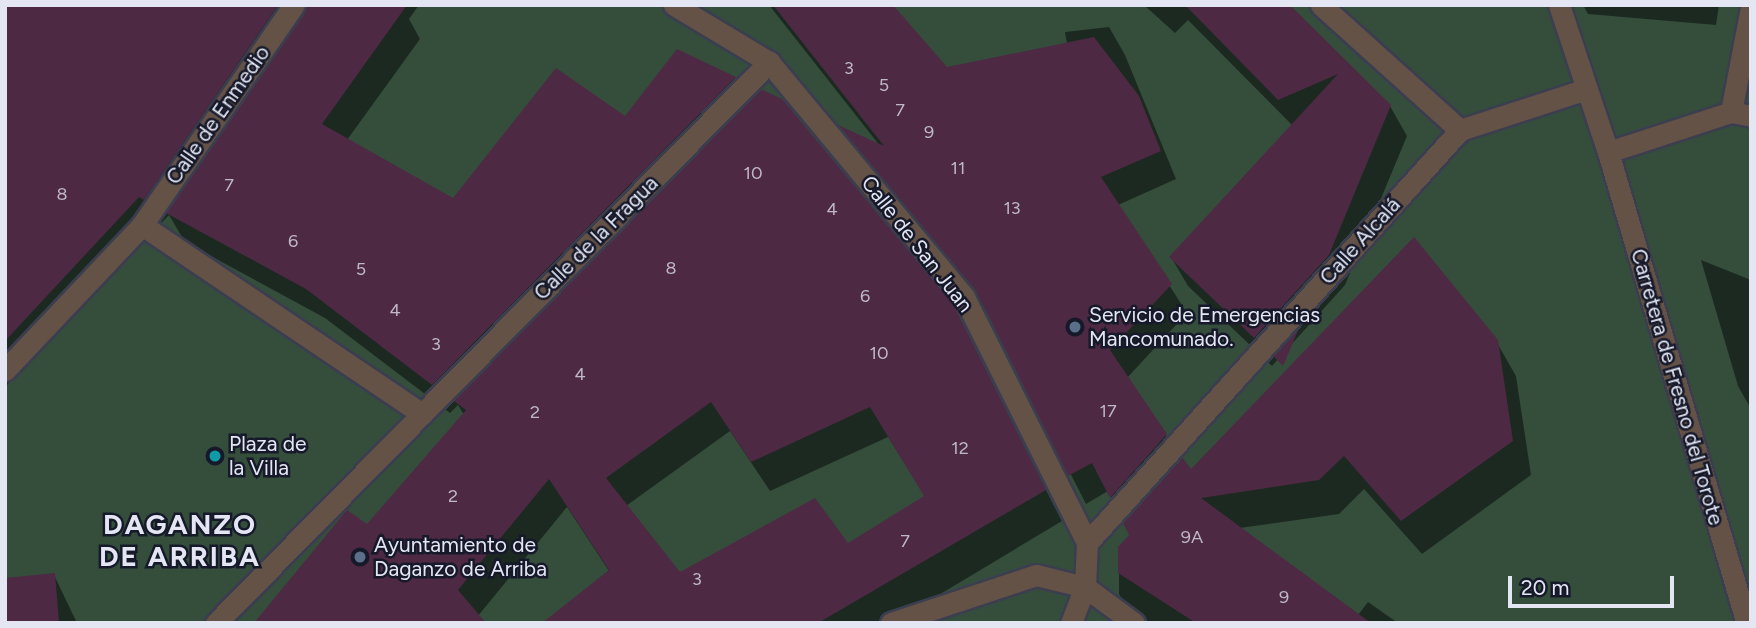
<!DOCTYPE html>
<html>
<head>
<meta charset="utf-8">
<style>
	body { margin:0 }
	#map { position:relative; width:1756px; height:628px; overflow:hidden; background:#1f2234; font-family:Figtree,sans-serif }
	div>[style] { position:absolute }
	.green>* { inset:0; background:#354e3c; transform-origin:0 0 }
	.shadow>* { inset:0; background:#0007 }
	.building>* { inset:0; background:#4d2943 }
	.roads { filter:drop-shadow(2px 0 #3b3e4f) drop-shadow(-2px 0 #3b3e4f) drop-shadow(0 2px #3b3e4f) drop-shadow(0 -2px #3b3e4f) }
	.minor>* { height:21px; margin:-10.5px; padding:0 10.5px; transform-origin:10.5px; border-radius:10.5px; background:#645247 }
	.dots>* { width:19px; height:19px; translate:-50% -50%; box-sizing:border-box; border:4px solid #16192a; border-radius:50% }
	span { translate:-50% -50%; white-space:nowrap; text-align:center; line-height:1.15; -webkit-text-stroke:5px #16192a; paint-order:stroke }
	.number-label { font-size:18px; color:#beb8c7 }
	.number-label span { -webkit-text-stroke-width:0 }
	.street-label { font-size:21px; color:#e4e7f3 }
	.poi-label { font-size:21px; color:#e4e7f3 }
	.left { translate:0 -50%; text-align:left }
	.district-label { font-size:28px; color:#e4e7f3; font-weight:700; letter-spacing:2px }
	.frame { position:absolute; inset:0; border:7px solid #e4e7f3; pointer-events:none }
	.scale { position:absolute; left:1508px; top:576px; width:166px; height:32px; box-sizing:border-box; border:4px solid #e4e7f3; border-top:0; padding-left:9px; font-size:21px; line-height:24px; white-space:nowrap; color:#e4e7f3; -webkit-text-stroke:5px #16192a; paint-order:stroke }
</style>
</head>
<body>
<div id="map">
	<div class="green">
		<div style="left:5px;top:5px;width:1746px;height:618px"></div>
	</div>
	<div class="shadow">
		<div style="clip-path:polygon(evenodd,5px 5px,419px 5px,409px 19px,420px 39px,347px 140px,454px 200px,626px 119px,735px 78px,749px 103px,951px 305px,1062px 521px,892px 623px,544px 623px,609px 571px,567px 507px,478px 616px,367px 526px,464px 415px,458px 405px,450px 413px,325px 318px,185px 242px,169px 215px,5px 387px,5px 5px,730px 431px,770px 491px,888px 437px,926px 497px,848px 546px,679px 574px,626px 506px,730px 431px)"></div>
		<div style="clip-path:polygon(769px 5px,890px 5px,946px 69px,1067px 44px,1065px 32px,1109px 27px,1125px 55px,1176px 179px,1118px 205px,1187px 313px,1127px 378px,1191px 472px,1496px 341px,1516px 376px,1531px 475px,1422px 554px,1364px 489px,1339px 514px,1240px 528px,1358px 615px,1368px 602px,1398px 623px,1136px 623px,1119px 594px,1119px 548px,1131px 535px,1108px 491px,1086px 504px,987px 311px,857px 153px,842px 129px,880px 146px)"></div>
		<div style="clip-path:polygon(1144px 5px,1287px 5px,1390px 106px,1407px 136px,1345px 285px,1272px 366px,1188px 286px,1171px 257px,1293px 126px,1188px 20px,1175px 33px)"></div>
		<div style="clip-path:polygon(1583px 5px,1719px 5px,1716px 25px,1588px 14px)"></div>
		<div style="clip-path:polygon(1701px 260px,1751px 280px,1751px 409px,1738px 386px)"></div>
		<div style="clip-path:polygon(54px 575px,77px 623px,5px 623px)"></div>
	</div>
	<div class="building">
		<div style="clip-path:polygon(5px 5px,278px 5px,144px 200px,139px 197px,5px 341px)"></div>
		<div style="clip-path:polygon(307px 5px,407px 5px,322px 124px,453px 198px,556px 68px,625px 116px,677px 49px,736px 77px,432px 385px,306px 289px,166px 213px)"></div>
		<div style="clip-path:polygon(773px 5px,893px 5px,947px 67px,1094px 37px,1139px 96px,1161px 151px,1101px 177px,1172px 284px,1110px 350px,1167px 434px,1110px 498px,1092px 463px,1068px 476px,976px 291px,838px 125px,884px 146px)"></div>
		<div style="clip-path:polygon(1185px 5px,1290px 5px,1391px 105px,1329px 255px,1254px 338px,1169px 257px,1338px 74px,1278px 100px)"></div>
		<div style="clip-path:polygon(evenodd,761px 89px,782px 99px,953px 304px,1046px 490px,818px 623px,542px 623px,609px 570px,549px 479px,458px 590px,486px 623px,254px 623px,347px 510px,367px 524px,466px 410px,454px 401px,761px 89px,711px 402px,751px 462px,870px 407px,924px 496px,848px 543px,815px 498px,680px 572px,606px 478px,711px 402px)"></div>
		<div style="clip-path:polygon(1414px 237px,1498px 340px,1513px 441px,1401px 521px,1344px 456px,1319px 480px,1201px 498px,1371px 623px,1196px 623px,1118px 573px,1118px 547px,1129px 535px,1123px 523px,1182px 457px,1191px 469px)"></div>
		<div style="clip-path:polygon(1299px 328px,1283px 366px,1273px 356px)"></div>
		<div style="clip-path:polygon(55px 573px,59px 623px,5px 623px,5px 578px)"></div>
	</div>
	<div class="roads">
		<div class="minor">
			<div style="left:674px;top:5px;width:111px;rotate:31deg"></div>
			<div style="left:769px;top:62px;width:305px;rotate:50.3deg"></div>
			<div style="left:964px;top:297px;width:275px;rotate:63.4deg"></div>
			<div style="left:1321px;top:5px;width:187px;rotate:42deg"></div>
			<div style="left:1559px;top:5px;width:155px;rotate:71.6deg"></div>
			<div style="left:1608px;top:152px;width:491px;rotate:73.6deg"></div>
			<div style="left:1731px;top:112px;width:107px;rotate:-79.2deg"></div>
			<div style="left:1608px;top:152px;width:129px;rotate:-18deg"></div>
			<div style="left:1731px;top:112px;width:20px;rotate:11deg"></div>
			<div style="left:142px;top:225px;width:338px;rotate:34deg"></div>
			<div style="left:5px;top:370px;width:199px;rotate:-46.6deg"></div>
			<div style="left:142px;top:225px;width:267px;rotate:-55.4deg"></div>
			<div style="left:1087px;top:543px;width:557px;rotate:-47.91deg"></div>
			<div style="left:1460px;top:130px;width:133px;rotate:-18deg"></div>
			<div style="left:216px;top:623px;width:788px;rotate:-45.41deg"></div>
			<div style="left:891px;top:623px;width:153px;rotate:-18.3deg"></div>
			<div style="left:1036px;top:575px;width:50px;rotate:13.8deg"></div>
			<div style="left:1085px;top:587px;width:61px;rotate:36.3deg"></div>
			<div style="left:1071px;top:623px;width:39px;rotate:-69deg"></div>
			<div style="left:1085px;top:587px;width:44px;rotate:-87.4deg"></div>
		</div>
	</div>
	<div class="dots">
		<div style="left:1075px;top:327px;background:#5c6f8a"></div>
		<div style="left:215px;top:456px;background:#0f9aa8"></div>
		<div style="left:360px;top:557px;background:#5c6f8a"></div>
	</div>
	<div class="number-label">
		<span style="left:849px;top:68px">3</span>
		<span style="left:884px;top:85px">5</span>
		<span style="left:900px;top:110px">7</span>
		<span style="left:929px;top:132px">9</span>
		<span style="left:958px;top:168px">11</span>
		<span style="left:753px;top:173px">10</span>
		<span style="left:229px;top:185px">7</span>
		<span style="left:62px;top:194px">8</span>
		<span style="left:1012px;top:208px">13</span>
		<span style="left:832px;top:209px">4</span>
		<span style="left:293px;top:241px">6</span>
		<span style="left:671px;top:268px">8</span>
		<span style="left:361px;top:269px">5</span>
		<span style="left:865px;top:296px">6</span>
		<span style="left:395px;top:310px">4</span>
		<span style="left:436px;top:344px">3</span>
		<span style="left:879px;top:353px">10</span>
		<span style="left:580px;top:374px">4</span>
		<span style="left:1108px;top:411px">17</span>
		<span style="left:535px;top:412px">2</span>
		<span style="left:960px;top:448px">12</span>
		<span style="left:453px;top:496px">2</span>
		<span style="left:1192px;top:537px">9A</span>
		<span style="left:905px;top:541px">7</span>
		<span style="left:697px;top:579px">3</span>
		<span style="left:1284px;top:597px">9</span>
	</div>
	<div class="street-label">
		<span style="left:218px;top:115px;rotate:-55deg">Calle de Enmedio</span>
		<span style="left:596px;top:238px;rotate:-45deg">Calle de la Fragua</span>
		<span style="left:1360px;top:241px;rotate:-48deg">Calle Alcalá</span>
		<span style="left:917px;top:244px;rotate:52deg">Calle de San Juan</span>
		<span style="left:1677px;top:387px;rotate:74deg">Carretera de Fresno del Torote</span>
	</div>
	<div class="poi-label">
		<span class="left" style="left:1089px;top:327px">Servicio de Emergencias<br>Mancomunado.</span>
		<span class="left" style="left:229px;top:456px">Plaza de<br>la Villa</span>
		<span class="left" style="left:374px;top:557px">Ayuntamiento de<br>Daganzo de Arriba</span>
	</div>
	<div class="district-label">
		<span style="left:180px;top:540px">DAGANZO<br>DE ARRIBA</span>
	</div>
	<div class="frame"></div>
	<div class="scale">20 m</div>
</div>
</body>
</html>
